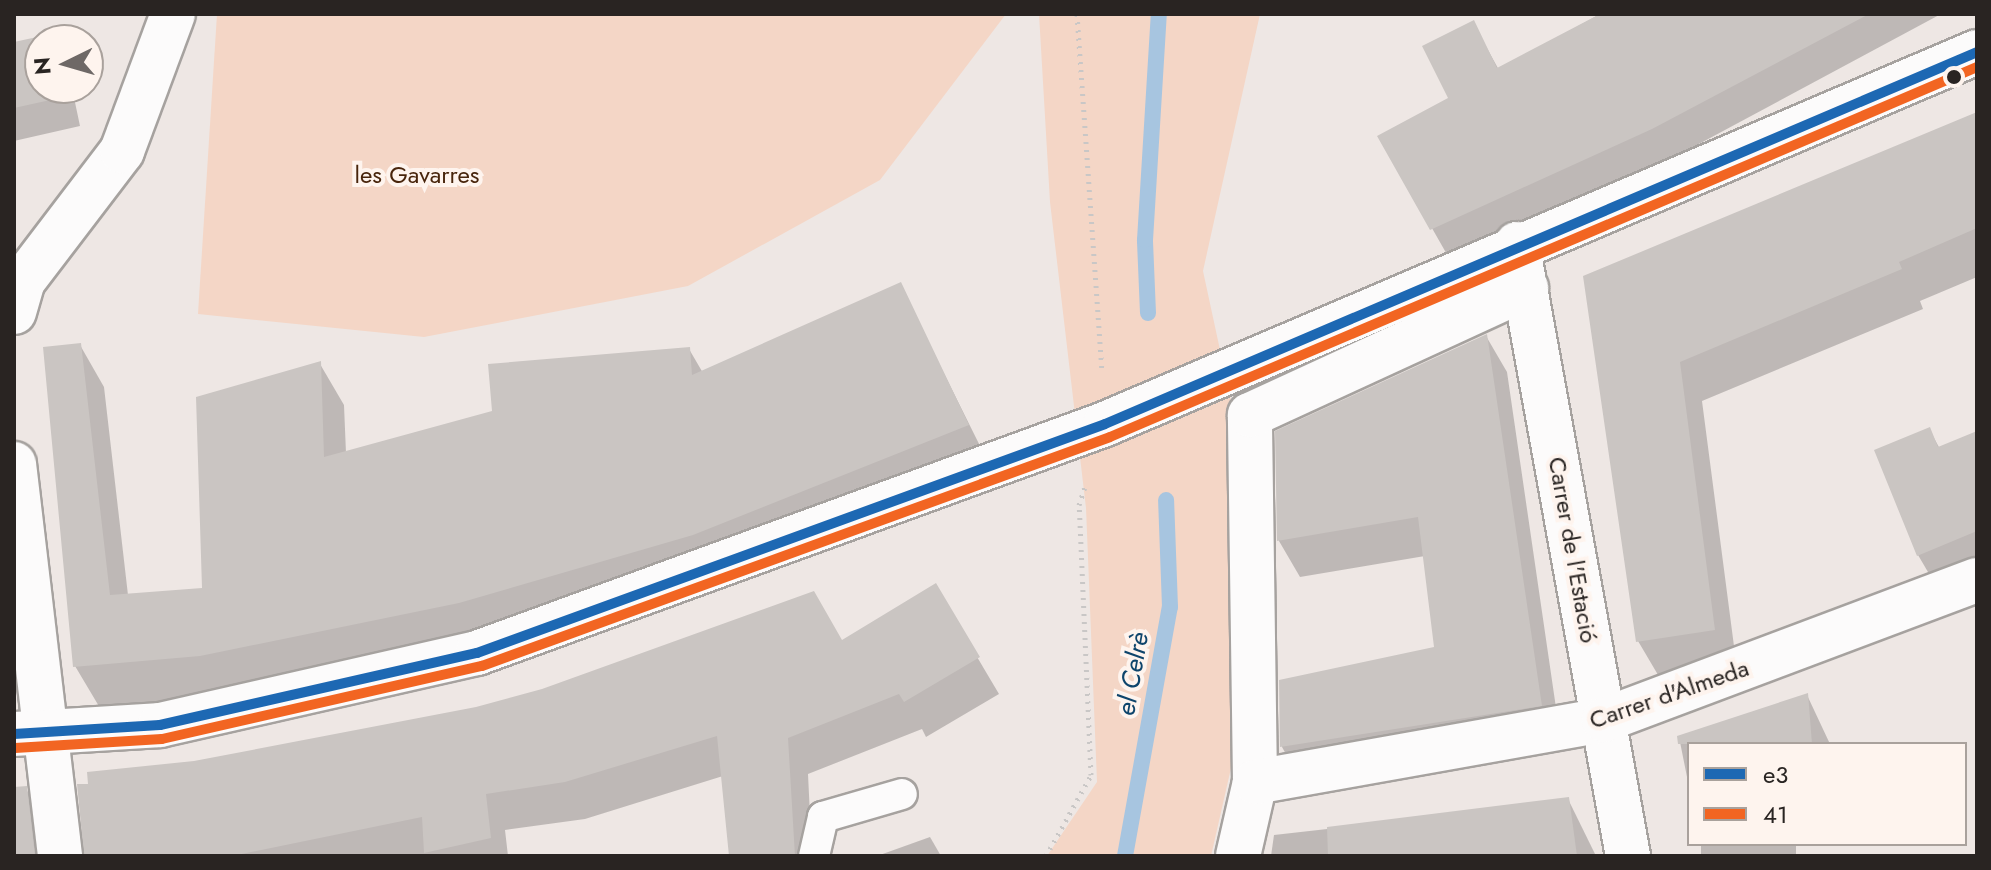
<!DOCTYPE html>
<html>
<head>
<meta charset="utf-8">
<style>
	body { margin:0 }
	#map { position:relative; width:1991px; height:870px; overflow:hidden; background:#eee7e4; font-family:Jost,sans-serif }
	div>[style] { position:absolute }
	.green>* { inset:0; background:#f4d6c6 }
	.shadow>* { inset:0; background:#0003; transform-origin:0 0 }
	.stream>* { height:16px; margin:-8px; padding:0 8px; transform-origin:8px; border-radius:8px; background:#a7c5e0 }
	.building>* { inset:0; background:#cac5c2 }
	.path>* { height:5px; margin-top:-2.5px; transform-origin:0; background:repeating-linear-gradient(90deg,#c9c7c6 0 2px,transparent 0 8px) }
	.roads { filter:drop-shadow(2px 0 #a6a29f) drop-shadow(-2px 0 #a6a29f) drop-shadow(0 2px #a6a29f) drop-shadow(0 -2px #a6a29f) }
	.service>* { height:30px; margin:-15px; padding:0 15px; transform-origin:15px; border-radius:15px; background:#fcfbfb }
	.pedestrian>* { height:44px; margin:-22px; padding:0 22px; transform-origin:22px; border-radius:22px; background:#fcfbfb }
	.minor>* { height:44px; margin:-22px; padding:0 22px; transform-origin:22px; border-radius:22px; background:#fcfbfb }
	.secondary>* { height:44px; margin:-22px; padding:0 22px; transform-origin:22px; border-radius:22px; background:#fcfbfb }
	.bus-1>* { height:10px; margin:-5px; padding:0 5px; transform-origin:5px; border-radius:5px; background:#1d68b3 }
	.bus-2>* { height:10px; margin:-5px; padding:0 5px; transform-origin:5px; border-radius:5px; background:#f26522 }
	.dots>* { width:22px; height:22px; translate:-50% -50%; box-sizing:border-box; border:4px solid #fef4ee; border-radius:50% }
	span { translate:-50% -50%; white-space:nowrap; text-align:center; line-height:1.15; -webkit-text-stroke:8px #fef4ee; paint-order:stroke }
	.park-label { font-size:24px; color:#48250c }
	.street-label { font-size:24px; color:#292422 }
	.water-label { font-size:26px; color:#0e456c; font-style:italic }
	.frame { position:absolute; inset:0; border:16px solid #292422; pointer-events:none }
	.legend { position:absolute; left:1687px; top:742px; width:280px; height:104px; box-sizing:border-box; background:#fef4ee; border:2px solid #a9a19c; margin:0; padding:10px 14px; list-style:none; font-size:24px; color:#292422 }
	.legend li { display:flex; align-items:center; gap:16px; height:40px }
	.legend b { width:40px; border:2px solid #a9a19c }
	.north { position:absolute; left:24px; top:24px; width:80px; height:80px; box-sizing:border-box; background:#fef4ee; border:2px solid #a9a19c; border-radius:50%; rotate:265deg; font-size:22px; font-weight:700; line-height:32px; text-align:center; color:#292422 }
	.north::after { content:''; display:block; margin:auto; width:28px; height:36px; background:#6e6866; clip-path:polygon(50% 0,100% 100%,50% 72%,0 100%) }
</style>
</head>
<body>
<div id="map">
	<div class="green">
		<div style="clip-path:polygon(217px 14px,1006px 14px,880px 180px,688px 286px,424px 337px,198px 314px)"></div>
		<div style="clip-path:polygon(1039px 14px,1260px 14px,1203px 271px,1239px 438px,1234px 755px,1211px 856px,1047px 856px,1097px 782px,1086px 508px,1050px 202px)"></div>
	</div>
	<div class="shadow">
		<div style="clip-path:polygon(1600px 14px,1941px 14px,1697px 145px,1449px 258px,1380px 137px,1450px 99px,1473px 23px,1499px 70px)"></div>
		<div style="clip-path:polygon(50px 36px,52px 40px,40px 40px,40px 88px,72px 88px,80px 126px,14px 141px,14px 44px)"></div>
		<div style="clip-path:polygon(1977px 113px,1977px 277px,1920px 301px,1923px 309px,1702px 401px,1737px 669px,1661px 680px,1638px 641px,1585px 277px)"></div>
		<div style="clip-path:polygon(900px 285px,991px 468px,715px 578px,225px 697px,100px 708px,75px 666px,80px 345px,104px 387px,128px 595px,204px 590px,320px 364px,344px 405px,346px 453px,494px 412px,689px 349px,703px 373px)"></div>
		<div style="clip-path:polygon(1486px 336px,1507px 372px,1561px 742px,1302px 783px,1282px 747px,1281px 682px,1436px 649px,1425px 556px,1300px 577px,1279px 541px,1277px 432px)"></div>
		<div style="clip-path:polygon(1929px 429px,1940px 449px,1977px 434px,1977px 567px,1935px 584px,1918px 555px)"></div>
		<div style="clip-path:polygon(935px 586px,999px 694px,926px 737px,922px 729px,808px 774px,812px 856px,731px 856px,723px 776px,585px 819px,505px 830px,508px 856px,84px 856px,195px 763px,841px 642px)"></div>
		<div style="clip-path:polygon(1807px 695px,1830px 744px,1689px 744px,1689px 787px,1679px 737px)"></div>
		<div style="clip-path:polygon(14px 789px,26px 789px,46px 825px,50px 856px,14px 856px)"></div>
		<div style="clip-path:polygon(1568px 799px,1596px 856px,1450px 856px)"></div>
		<div style="clip-path:polygon(1398px 821px,1418px 856px,1271px 856px,1274px 835px)"></div>
		<div style="clip-path:polygon(930px 837px,941px 856px,877px 856px)"></div>
		<div style="left:1701px;top:844px;width:95px;height:12px"></div>
	</div>
	<div class="stream">
		<div style="left:1148px;top:313px;width:73px;rotate:-92.4deg"></div>
		<div style="left:1145px;top:240px;width:226px;rotate:-86.5deg"></div>
		<div style="left:1125px;top:856px;width:253px;rotate:-79.8deg"></div>
		<div style="left:1170px;top:607px;width:107px;rotate:-92.1deg"></div>
	</div>
	<div class="building">
		<div style="clip-path:polygon(1600px 14px,1869px 14px,1652px 129px,1430px 230px,1377px 136px,1448px 98px,1422px 46px,1474px 20px,1497px 68px)"></div>
		<div style="clip-path:polygon(51px 34px,52px 40px,40px 40px,40px 88px,63px 88px,64px 97px,14px 108px,14px 42px)"></div>
		<div style="clip-path:polygon(1977px 112px,1977px 228px,1899px 262px,1902px 269px,1680px 362px,1715px 630px,1636px 642px,1583px 276px)"></div>
		<div style="clip-path:polygon(901px 282px,969px 425px,693px 535px,459px 603px,200px 656px,73px 667px,43px 347px,81px 343px,110px 595px,202px 588px,196px 397px,321px 361px,324px 457px,492px 411px,488px 364px,690px 347px,692px 375px)"></div>
		<div style="clip-path:polygon(1487px 334px,1542px 706px,1280px 747px,1279px 680px,1434px 647px,1418px 517px,1277px 541px,1275px 431px)"></div>
		<div style="clip-path:polygon(1930px 427px,1938px 447px,1977px 431px,1977px 531px,1917px 556px,1874px 450px)"></div>
		<div style="clip-path:polygon(936px 583px,980px 657px,904px 702px,899px 694px,788px 738px,795px 856px,729px 856px,717px 736px,565px 782px,486px 794px,491px 838px,424px 853px,422px 817px,232px 856px,84px 856px,77px 784px,88px 784px,87px 772px,194px 761px,476px 707px,542px 689px,814px 591px,842px 640px)"></div>
		<div style="clip-path:polygon(1808px 693px,1812px 744px,1678px 744px,1677px 736px)"></div>
		<div style="clip-path:polygon(27px 786px,35px 856px,14px 856px,14px 787px)"></div>
		<div style="clip-path:polygon(1569px 797px,1577px 856px,1328px 856px,1327px 827px)"></div>
	</div>
	<div class="path">
		<div style="left:1077px;top:14px;width:359px;rotate:86deg"></div>
		<div style="left:1046px;top:856px;width:93px;rotate:-60.9deg"></div>
		<div style="left:1091px;top:775px;width:270px;rotate:-92.5deg"></div>
		<div style="left:1079px;top:505px;width:23px;rotate:-72deg"></div>
	</div>
	<div class="roads">
		<div class="service">
			<div style="left:814px;top:856px;width:40px;rotate:-77deg"></div>
			<div style="left:823px;top:817px;width:82px;rotate:-16.2deg"></div>
		</div>
		<div class="pedestrian">
			<div style="left:1255px;top:782px;width:367px;rotate:-90.8deg"></div>
			<div style="left:1250px;top:415px;width:304px;rotate:-24.7deg"></div>
		</div>
		<div class="minor">
			<div style="left:1517px;top:244px;width:622px;rotate:79.72deg"></div>
			<div style="left:14px;top:312px;width:32px;rotate:-74deg"></div>
			<div style="left:23px;top:281px;width:163px;rotate:-52.7deg"></div>
			<div style="left:122px;top:151px;width:146px;rotate:-69.6deg"></div>
			<div style="left:14px;top:464px;width:395px;rotate:83.3deg"></div>
			<div style="left:1238px;top:856px;width:76px;rotate:-77.1deg"></div>
			<div style="left:1255px;top:782px;width:354px;rotate:-10.1deg"></div>
			<div style="left:1604px;top:720px;width:398px;rotate:-20.6deg"></div>
		</div>
		<div class="secondary">
			<div style="left:14px;top:734px;width:146px;rotate:-3.5deg"></div>
			<div style="left:160px;top:725px;width:325px;rotate:-12.8deg"></div>
			<div style="left:477px;top:653px;width:668px;rotate:-20.03deg"></div>
			<div style="left:1105px;top:424px;width:948px;rotate:-23.1deg"></div>
		</div>
	</div>
	<div class="bus-1">
		<div style="left:14px;top:734px;width:146px;rotate:-3.5deg"></div>
		<div style="left:160px;top:725px;width:325px;rotate:-12.8deg"></div>
		<div style="left:477px;top:653px;width:668px;rotate:-20.03deg"></div>
		<div style="left:1105px;top:424px;width:948px;rotate:-23.1deg"></div>
	</div>
	<div class="bus-2">
		<div style="left:15px;top:748px;width:147px;rotate:-3.5deg"></div>
		<div style="left:162px;top:739px;width:328px;rotate:-12.9deg"></div>
		<div style="left:482px;top:666px;width:668px;rotate:-20.03deg"></div>
		<div style="left:1110px;top:437px;width:943px;rotate:-23.11deg"></div>
	</div>
	<div class="dots">
		<div style="left:1954px;top:77px;background:#292422"></div>
	</div>
	<div class="park-label">
		<span style="left:417px;top:175px">les Gavarres</span>
	</div>
	<div class="street-label">
		<span style="left:1573px;top:550px;rotate:80deg">Carrer de l'Estació</span>
		<span style="left:1669px;top:694px;rotate:-19deg">Carrer d'Almeda</span>
	</div>
	<div class="water-label">
		<span style="left:1133px;top:674px;rotate:-80deg">el Celrè</span>
	</div>
	<div class="frame"></div>
	<ul class="legend">
	<li><b style="height:10px;background:#1d68b3"></b>e3</li>
	<li><b style="height:10px;background:#f26522"></b>41</li>
	</ul>
	<div class="north">N</div>
</div>
</body>
</html>
